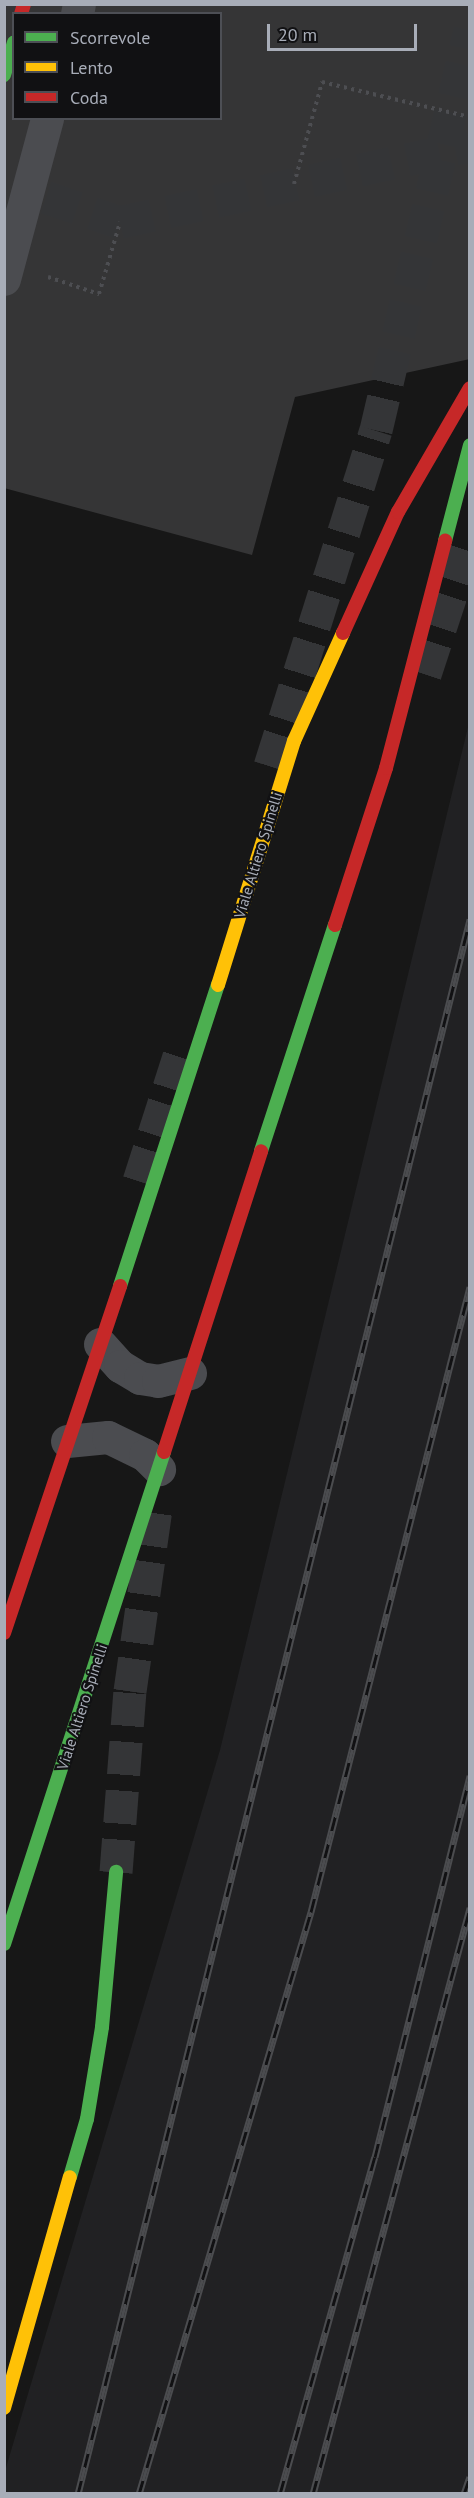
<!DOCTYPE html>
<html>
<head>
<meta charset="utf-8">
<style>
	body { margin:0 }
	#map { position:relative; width:474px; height:2498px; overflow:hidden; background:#171717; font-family:"PT Sans",sans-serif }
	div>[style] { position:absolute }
	.built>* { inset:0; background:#212123 }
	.building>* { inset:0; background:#353536 }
	.street-tunnel>* { height:33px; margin-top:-16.5px; transform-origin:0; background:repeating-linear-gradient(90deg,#343537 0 33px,transparent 0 49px) }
	.highway-tunnel>* { height:33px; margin-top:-16.5px; transform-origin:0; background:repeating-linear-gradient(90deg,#343537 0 33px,transparent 0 49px) }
	.path>* { height:4px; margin-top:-2px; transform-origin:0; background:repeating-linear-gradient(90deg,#4d4e52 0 3px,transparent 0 7.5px) }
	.street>* { height:33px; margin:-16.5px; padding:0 16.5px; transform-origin:16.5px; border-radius:16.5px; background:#4b4c50 }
	.fast>* { height:14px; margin:-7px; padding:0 7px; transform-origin:7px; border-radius:7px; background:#4caf50 }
	.slow>* { height:14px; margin:-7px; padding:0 7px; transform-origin:7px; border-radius:7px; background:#ffc107 }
	.jam>* { height:14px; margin:-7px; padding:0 7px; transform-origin:7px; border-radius:7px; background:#c62828 }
	.rail>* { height:7px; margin-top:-3.5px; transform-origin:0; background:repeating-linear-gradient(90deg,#111113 0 14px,#4b4c4f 0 28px); box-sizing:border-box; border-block:2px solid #4b4c4f }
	span { translate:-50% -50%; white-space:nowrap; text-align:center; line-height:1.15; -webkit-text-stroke:4.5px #111113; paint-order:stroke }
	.street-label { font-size:15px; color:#a8adb8 }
	.frame { position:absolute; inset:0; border:6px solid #a8adb8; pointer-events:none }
	.legend { position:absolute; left:12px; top:12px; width:210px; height:108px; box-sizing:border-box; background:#111113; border:2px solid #4d4f55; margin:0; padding:8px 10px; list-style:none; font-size:18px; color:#a8adb8 }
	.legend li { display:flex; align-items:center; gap:12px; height:30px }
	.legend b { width:30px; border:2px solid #4d4f55 }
	.scale { position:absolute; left:267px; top:24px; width:150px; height:27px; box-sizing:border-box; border:3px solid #a8adb8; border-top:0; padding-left:8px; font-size:18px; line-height:21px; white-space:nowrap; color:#a8adb8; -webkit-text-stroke:4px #111113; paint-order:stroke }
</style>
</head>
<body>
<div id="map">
	<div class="built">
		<div style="clip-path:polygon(469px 723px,469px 2493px,5px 2493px,5px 2471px,220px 1750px)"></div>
	</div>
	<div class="building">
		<div style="clip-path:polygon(evenodd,4px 4px,470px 4px,470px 359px,295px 397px,252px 555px,4px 488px,4px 4px,14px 14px,220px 14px,220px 118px,14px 118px,14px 14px)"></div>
	</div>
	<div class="street-tunnel">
		<div style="left:46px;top:197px;width:78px;rotate:18.7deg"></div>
		<div style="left:120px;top:222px;width:358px;rotate:-12.3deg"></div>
	</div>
	<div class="highway-tunnel">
		<div style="left:425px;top:674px;width:144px;rotate:-71.8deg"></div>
		<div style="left:270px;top:766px;width:352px;rotate:-72.5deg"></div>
		<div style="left:376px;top:430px;width:411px;rotate:-76.8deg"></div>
		<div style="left:139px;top:1181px;width:138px;rotate:-72.2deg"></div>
		<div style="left:116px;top:1872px;width:182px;rotate:-85.6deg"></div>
		<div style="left:130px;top:1691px;width:192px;rotate:-81.9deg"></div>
	</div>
	<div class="path">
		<div style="left:294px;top:184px;width:106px;rotate:-74.6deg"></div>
		<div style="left:322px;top:82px;width:152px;rotate:13.3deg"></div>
		<div style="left:48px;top:277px;width:54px;rotate:18.4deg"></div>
		<div style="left:99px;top:294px;width:75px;rotate:-73.7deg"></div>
	</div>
	<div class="street">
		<div style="left:77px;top:14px;width:10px;rotate:-79deg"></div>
		<div style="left:4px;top:279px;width:167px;rotate:-75deg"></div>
		<div style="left:100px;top:1344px;width:30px;rotate:48deg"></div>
		<div style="left:120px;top:1366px;width:23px;rotate:31deg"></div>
		<div style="left:140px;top:1378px;width:18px;rotate:9deg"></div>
		<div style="left:158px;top:1381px;width:33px;rotate:-14deg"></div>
		<div style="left:67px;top:1441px;width:41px;rotate:-5.6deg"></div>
		<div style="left:108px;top:1437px;width:41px;rotate:25.9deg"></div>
		<div style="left:145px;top:1455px;width:20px;rotate:45deg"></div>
	</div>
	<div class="fast">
		<div style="left:4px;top:75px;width:34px;rotate:-73deg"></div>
		<div style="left:445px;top:541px;width:99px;rotate:-75.4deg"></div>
		<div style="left:261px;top:1151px;width:238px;rotate:-71.9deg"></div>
		<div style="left:120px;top:1286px;width:317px;rotate:-72deg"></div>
		<div style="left:4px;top:1944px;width:517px;rotate:-71.99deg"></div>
		<div style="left:70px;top:2177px;width:60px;rotate:-73.7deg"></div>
		<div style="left:87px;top:2119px;width:93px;rotate:-80.7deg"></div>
		<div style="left:102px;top:2027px;width:156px;rotate:-84.8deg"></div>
	</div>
	<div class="slow">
		<div style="left:218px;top:985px;width:256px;rotate:-72.7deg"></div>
		<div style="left:294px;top:741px;width:119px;rotate:-65.6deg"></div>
		<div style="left:4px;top:2408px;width:240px;rotate:-74.1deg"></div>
	</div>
	<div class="jam">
		<div style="left:21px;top:14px;width:10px;rotate:-73deg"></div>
		<div style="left:343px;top:633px;width:133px;rotate:-65.6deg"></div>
		<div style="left:398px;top:512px;width:143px;rotate:-59.9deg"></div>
		<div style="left:335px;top:925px;width:165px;rotate:-72deg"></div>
		<div style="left:386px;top:768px;width:235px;rotate:-75.4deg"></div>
		<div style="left:164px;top:1452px;width:316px;rotate:-72.1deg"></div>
		<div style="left:4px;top:1633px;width:366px;rotate:-71.5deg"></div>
	</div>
	<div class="rail">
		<div style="left:78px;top:2494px;width:1623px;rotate:-76.02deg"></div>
		<div style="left:139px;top:2494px;width:607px;rotate:-73.54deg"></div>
		<div style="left:311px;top:1912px;width:645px;rotate:-75.73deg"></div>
		<div style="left:280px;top:2494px;width:350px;rotate:-74.3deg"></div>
		<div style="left:375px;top:2157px;width:393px;rotate:-76deg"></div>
		<div style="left:313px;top:2494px;width:607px;rotate:-75deg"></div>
		<div style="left:464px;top:2494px;width:18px;rotate:-71deg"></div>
	</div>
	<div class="street-label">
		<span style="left:258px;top:855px;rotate:-73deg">Viale Altiero Spinelli</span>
		<span style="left:82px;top:1707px;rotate:-72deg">Viale Altiero Spinelli</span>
	</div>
	<div class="frame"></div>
	<ul class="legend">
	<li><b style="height:8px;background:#4caf50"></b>Scorrevole</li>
	<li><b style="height:8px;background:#ffc107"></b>Lento</li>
	<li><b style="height:8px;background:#c62828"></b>Coda</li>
	</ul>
	<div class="scale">20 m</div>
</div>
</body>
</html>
